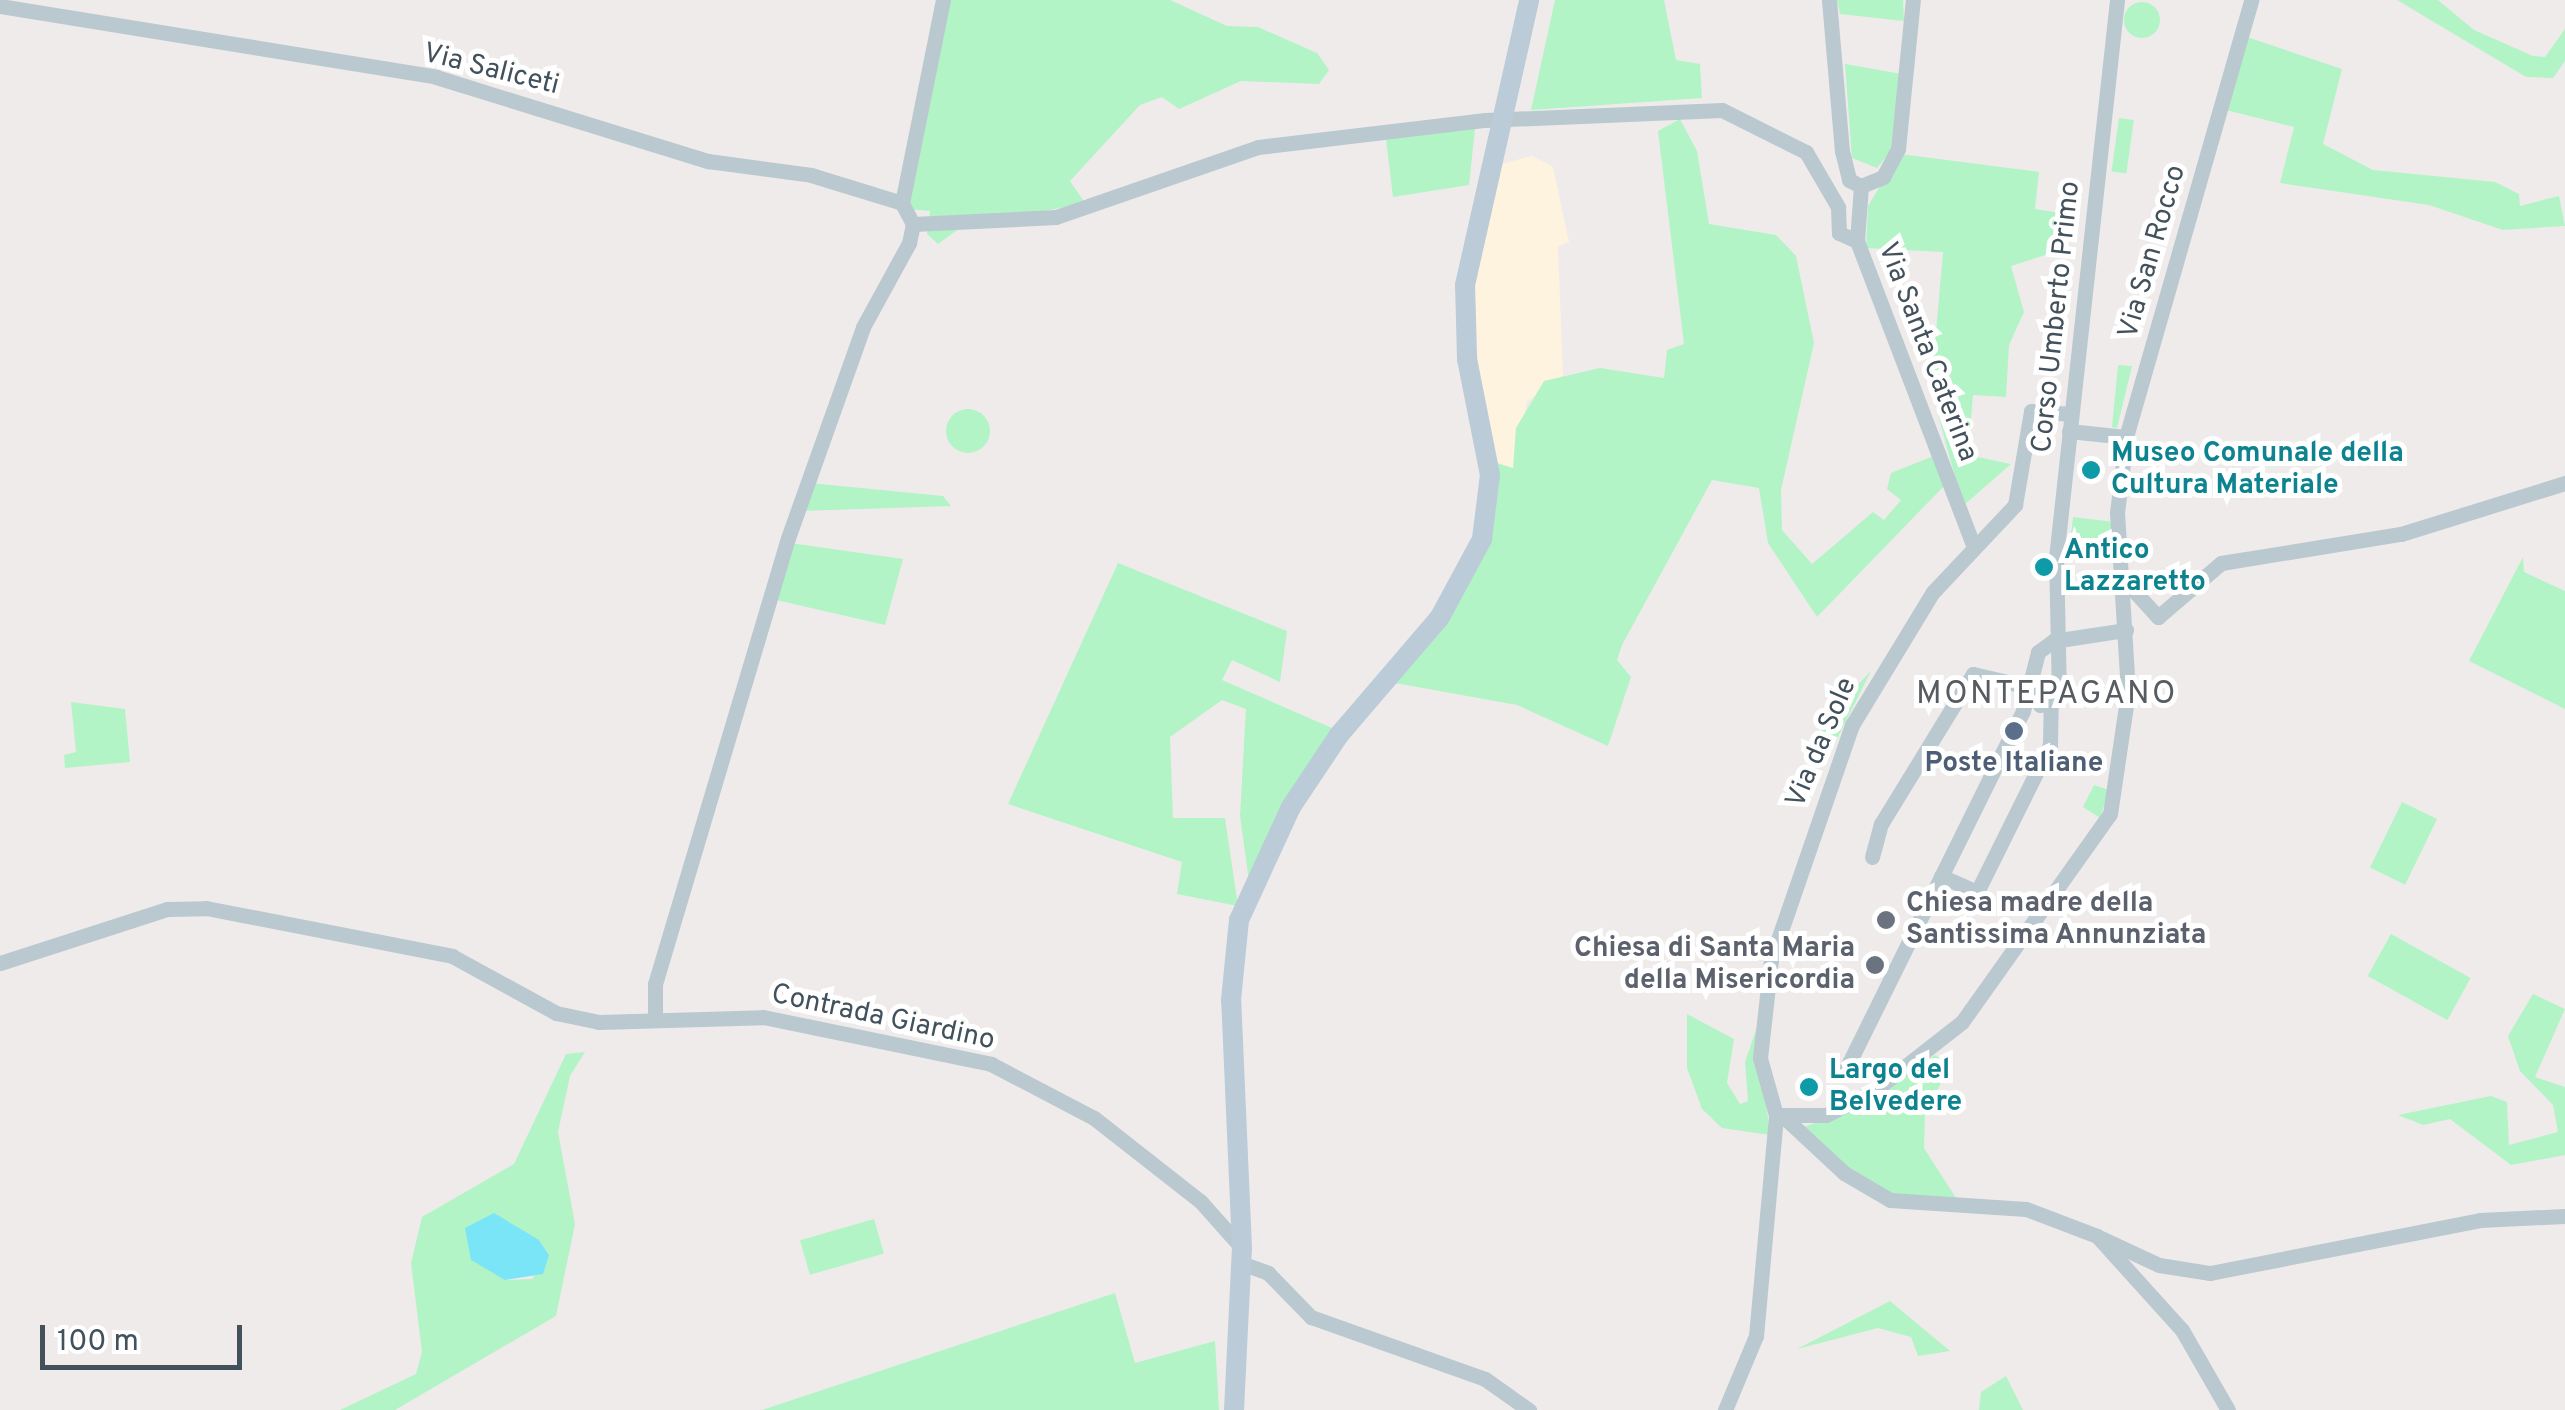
<!DOCTYPE html>
<html>
<head>
<meta charset="utf-8">
<style>
	body { margin:0 }
	#map { position:relative; width:2565px; height:1410px; overflow:hidden; background:#efebeb; font-family:Overpass,sans-serif }
	div>[style] { position:absolute }
	.commercial>* { inset:0; background:#fef3df }
	.green>* { inset:0; background:#b2f4c6; transform-origin:0 0 }
	.round { border-radius:50% }
	.water>* { inset:0; background:#79e5f6 }
	.street>* { height:15px; margin:-7.5px; padding:0 7.5px; transform-origin:7.5px; border-radius:7.5px; background:#bac8d0 }
	.secondary>* { height:20px; margin:-10px; padding:0 10px; transform-origin:10px; border-radius:10px; background:#bbcbd8 }
	.dots>* { width:28px; height:28px; translate:-50% -50%; box-sizing:border-box; border:5px solid #fff; border-radius:50% }
	span { translate:-50% -50%; white-space:nowrap; text-align:center; line-height:1.15; -webkit-text-stroke:10px #fff; paint-order:stroke }
	.street-label { font-size:28px; color:#42515b }
	.culture-label { font-size:28px; color:#0d838f; font-weight:700 }
	.left { translate:0 -50%; text-align:left }
	.service-label { font-size:28px; color:#4e5e75; font-weight:700 }
	.worship-label { font-size:28px; color:#5b616d; font-weight:700 }
	.right { translate:-100% -50%; text-align:right }
	.quarter-label { font-size:32px; color:#575c61; letter-spacing:2.5px }
	.scale { position:absolute; left:40px; top:1325px; width:202px; height:45px; box-sizing:border-box; border:5px solid #42515b; border-top:0; padding-left:12px; font-size:30px; line-height:35px; white-space:nowrap; color:#42515b; -webkit-text-stroke:8px #fff; paint-order:stroke }
</style>
</head>
<body>
<div id="map">
	<div class="commercial">
		<div style="clip-path:polygon(1532px 156px,1553px 167px,1569px 242px,1558px 247px,1563px 375px,1527px 402px,1513px 469px,1497px 463px,1479px 391px,1474px 273px,1498px 165px)"></div>
	</div>
	<div class="green">
		<div style="clip-path:polygon(947px 0,1170px 0,1227px 26px,1258px 27px,1317px 53px,1329px 70px,1319px 84px,1241px 81px,1179px 109px,1162px 97px,1140px 105px,1070px 181px,1085px 203px,960px 228px,938px 244px,927px 234px,930px 211px,907px 209px)"></div>
		<div style="clip-path:polygon(1555px 0,1664px 0,1676px 60px,1700px 64px,1702px 98px,1531px 110px)"></div>
		<div style="clip-path:polygon(1837px 0,1903px 0,1904px 21px,1840px 14px)"></div>
		<div style="clip-path:polygon(2397px 0,2438px 0,2474px 30px,2533px 56px,2545px 57px,2565px 29px,2565px 61px,2553px 78px,2526px 77px)"></div>
		<div class="round" style="left:2124px;top:2px;width:36px;height:36px"></div>
		<div style="clip-path:polygon(2244px 36px,2342px 69px,2323px 144px,2373px 170px,2495px 182px,2519px 194px,2520px 206px,2559px 196px,2565px 226px,2503px 230px,2429px 205px,2280px 183px,2294px 127px,2222px 109px)"></div>
		<div style="clip-path:polygon(1845px 64px,1902px 74px,1890px 152px,1877px 168px,1852px 158px)"></div>
		<div style="left:2119px;top:118px;width:15px;height:54px;rotate:8deg"></div>
		<div style="clip-path:polygon(1680px 119px,1697px 151px,1709px 224px,1776px 235px,1796px 256px,1814px 343px,1781px 490px,1782px 530px,1812px 564px,1873px 512px,1884px 520px,1901px 500px,1887px 489px,1891px 473px,1936px 455px,1945px 485px,1817px 617px,1768px 543px,1759px 488px,1712px 480px,1622px 645px,1617px 660px,1631px 677px,1608px 746px,1517px 705px,1395px 683px,1450px 610px,1497px 463px,1513px 468px,1516px 428px,1544px 381px,1600px 368px,1664px 378px,1667px 350px,1684px 344px,1658px 131px)"></div>
		<div style="clip-path:polygon(1475px 128px,1469px 185px,1393px 197px,1386px 139px)"></div>
		<div style="clip-path:polygon(1900px 154px,2039px 172px,2035px 209px,2066px 214px,2061px 250px,2011px 266px,2024px 312px,2009px 345px,2006px 397px,1973px 395px,1968px 455px,2011px 464px,1963px 506px,1925px 367px,1933px 367px,1943px 252px,1866px 248px,1868px 206px)"></div>
		<div style="clip-path:polygon(2118px 365px,2132px 366px,2117px 428px,2112px 427px)"></div>
		<div class="round" style="left:946px;top:409px;width:44px;height:44px"></div>
		<div style="clip-path:polygon(810px 483px,943px 496px,951px 506px,801px 511px)"></div>
		<div style="clip-path:polygon(2073px 517px,2114px 522px,2117px 557px,2069px 554px)"></div>
		<div style="clip-path:polygon(790px 543px,903px 559px,885px 625px,772px 599px)"></div>
		<div style="clip-path:polygon(2523px 557px,2524px 572px,2565px 591px,2565px 709px,2469px 661px)"></div>
		<div style="clip-path:polygon(1118px 563px,1287px 631px,1280px 682px,1232px 660px,1222px 680px,1332px 728px,1373px 681px,1249px 881px,1240px 816px,1246px 709px,1222px 700px,1170px 737px,1173px 818px,1225px 818px,1238px 906px,1177px 894px,1182px 862px,1008px 804px)"></div>
		<div style="clip-path:polygon(1871px 671px,1834px 745px,1817px 736px,1849px 694px)"></div>
		<div style="clip-path:polygon(71px 702px,125px 709px,130px 762px,65px 768px,64px 755px,76px 752px)"></div>
		<div style="clip-path:polygon(2094px 785px,2109px 790px,2100px 818px,2083px 807px)"></div>
		<div style="left:2402px;top:802px;width:39px;height:73px;rotate:26deg"></div>
		<div style="left:2391px;top:934px;width:91px;height:48px;rotate:29deg"></div>
		<div style="clip-path:polygon(2533px 994px,2565px 1009px,2535px 1077px,2565px 1087px,2565px 1155px,2511px 1165px,2450px 1119px,2423px 1125px,2398px 1115px,2491px 1096px,2507px 1102px,2509px 1145px,2558px 1132px,2553px 1105px,2520px 1071px,2508px 1036px)"></div>
		<div style="clip-path:polygon(1687px 1014px,1734px 1039px,1727px 1083px,1740px 1104px,1748px 1101px,1745px 1062px,1757px 1027px,1770px 1135px,1722px 1128px,1702px 1109px,1687px 1068px)"></div>
		<div style="clip-path:polygon(evenodd,585px 1052px,570px 1076px,558px 1132px,575px 1224px,556px 1316px,395px 1410px,340px 1410px,416px 1374px,422px 1352px,411px 1263px,422px 1217px,514px 1164px,566px 1054px,585px 1052px,539px 1240px,549px 1255px,532px 1279px,505px 1280px,539px 1240px)"></div>
		<div style="clip-path:polygon(1935px 1055px,1951px 1065px,1925px 1112px,1924px 1148px,1956px 1198px,1892px 1194px,1858px 1179px,1800px 1128px,1856px 1110px)"></div>
		<div style="left:874px;top:1219px;width:36px;height:77px;rotate:74deg"></div>
		<div style="clip-path:polygon(1115px 1293px,1135px 1363px,1215px 1341px,1219px 1410px,762px 1410px)"></div>
		<div style="clip-path:polygon(1890px 1301px,1950px 1351px,1918px 1356px,1911px 1337px,1878px 1328px,1797px 1349px)"></div>
		<div style="clip-path:polygon(2006px 1376px,2023px 1410px,1979px 1410px,1981px 1392px)"></div>
	</div>
	<div class="water">
		<div style="clip-path:polygon(494px 1213px,539px 1240px,549px 1255px,543px 1274px,505px 1280px,471px 1260px,465px 1228px)"></div>
	</div>
	<div class="street">
		<div style="left:1829px;top:0;width:152px;rotate:85.1deg"></div>
		<div style="left:1842px;top:151px;width:30px;rotate:76deg"></div>
		<div style="left:1849px;top:180px;width:13px;rotate:27deg"></div>
		<div style="left:0;top:6px;width:442px;rotate:9.2deg"></div>
		<div style="left:436px;top:77px;width:285px;rotate:17.2deg"></div>
		<div style="left:708px;top:161px;width:104px;rotate:7.7deg"></div>
		<div style="left:811px;top:175px;width:95px;rotate:17.1deg"></div>
		<div style="left:1861px;top:186px;width:55px;rotate:94.2deg"></div>
		<div style="left:1857px;top:241px;width:324px;rotate:69.1deg"></div>
		<div style="left:1861px;top:186px;width:24px;rotate:-22deg"></div>
		<div style="left:1883px;top:177px;width:32px;rotate:-62deg"></div>
		<div style="left:1898px;top:149px;width:150px;rotate:-84.3deg"></div>
		<div style="left:913px;top:224px;width:143px;rotate:-2.8deg"></div>
		<div style="left:1056px;top:217px;width:214px;rotate:-19.1deg"></div>
		<div style="left:1258px;top:147px;width:229px;rotate:-6.8deg"></div>
		<div style="left:1485px;top:120px;width:237px;rotate:-2.4deg"></div>
		<div style="left:1722px;top:110px;width:94px;rotate:26.6deg"></div>
		<div style="left:1806px;top:152px;width:64px;rotate:59.8deg"></div>
		<div style="left:1838px;top:207px;width:26px;rotate:88deg"></div>
		<div style="left:1839px;top:233px;width:20px;rotate:24deg"></div>
		<div style="left:2069px;top:431px;width:57px;rotate:6deg"></div>
		<div style="left:2125px;top:581px;width:49px;rotate:47.5deg"></div>
		<div style="left:2158px;top:617px;width:83px;rotate:-40.6deg"></div>
		<div style="left:2221px;top:563px;width:182px;rotate:-9.2deg"></div>
		<div style="left:2401px;top:534px;width:172px;rotate:-17.3deg"></div>
		<div style="left:2029px;top:687px;width:21px;rotate:59deg"></div>
		<div style="left:2040px;top:705px;width:21px;rotate:-25deg"></div>
		<div style="left:2059px;top:696px;width:138px;rotate:-91.2deg"></div>
		<div style="left:2056px;top:558px;width:561px;rotate:-83.76deg"></div>
		<div style="left:1872px;top:857px;width:34px;rotate:-75deg"></div>
		<div style="left:1881px;top:824px;width:176px;rotate:-58.5deg"></div>
		<div style="left:1973px;top:674px;width:57px;rotate:13.1deg"></div>
		<div style="left:1941px;top:876px;width:39px;rotate:24deg"></div>
		<div style="left:1977px;top:892px;width:164px;rotate:-63.6deg"></div>
		<div style="left:2050px;top:745px;width:39px;rotate:-89deg"></div>
		<div style="left:0;top:963px;width:176px;rotate:-17.9deg"></div>
		<div style="left:167px;top:909px;width:39px;rotate:-1deg"></div>
		<div style="left:206px;top:908px;width:251px;rotate:11deg"></div>
		<div style="left:452px;top:956px;width:119px;rotate:28.7deg"></div>
		<div style="left:556px;top:1013px;width:44px;rotate:11.8deg"></div>
		<div style="left:599px;top:1022px;width:164px;rotate:-1.7deg"></div>
		<div style="left:763px;top:1017px;width:233px;rotate:11.6deg"></div>
		<div style="left:991px;top:1064px;width:116px;rotate:27.7deg"></div>
		<div style="left:1094px;top:1118px;width:136px;rotate:38.1deg"></div>
		<div style="left:1201px;top:1202px;width:62px;rotate:48.3deg"></div>
		<div style="left:655px;top:1018px;width:34px;rotate:-90deg"></div>
		<div style="left:655px;top:984px;width:465px;rotate:-73.4deg"></div>
		<div style="left:788px;top:538px;width:224px;rotate:-70.4deg"></div>
		<div style="left:863px;top:327px;width:96px;rotate:-61.3deg"></div>
		<div style="left:909px;top:243px;width:19px;rotate:-78deg"></div>
		<div style="left:913px;top:224px;width:24px;rotate:-118deg"></div>
		<div style="left:902px;top:203px;width:207px;rotate:-78.6deg"></div>
		<div style="left:1846px;top:1069px;width:399px;rotate:-63.7deg"></div>
		<div style="left:2023px;top:711px;width:61px;rotate:-75.7deg"></div>
		<div style="left:2038px;top:652px;width:19px;rotate:-36deg"></div>
		<div style="left:2053px;top:641px;width:74px;rotate:-8.6deg"></div>
		<div style="left:1776px;top:1115px;width:50px"></div>
		<div style="left:1826px;top:1115px;width:55px;rotate:-27deg"></div>
		<div style="left:1875px;top:1090px;width:110px;rotate:-38deg"></div>
		<div style="left:1962px;top:1022px;width:255px;rotate:-54.6deg"></div>
		<div style="left:2110px;top:814px;width:123px;rotate:-81.6deg"></div>
		<div style="left:2128px;top:692px;width:179px;rotate:-93.5deg"></div>
		<div style="left:2117px;top:513px;width:77px;rotate:-83.2deg"></div>
		<div style="left:2126px;top:437px;width:455px;rotate:-74deg"></div>
		<div style="left:1776px;top:1115px;width:59px;rotate:-105.7deg"></div>
		<div style="left:1760px;top:1058px;width:99px;rotate:-83.6deg"></div>
		<div style="left:1771px;top:960px;width:249px;rotate:-71deg"></div>
		<div style="left:1852px;top:725px;width:156px;rotate:-58.7deg"></div>
		<div style="left:1933px;top:592px;width:120px;rotate:-46.7deg"></div>
		<div style="left:2015px;top:505px;width:95px;rotate:-80.3deg"></div>
		<div style="left:2031px;top:411px;width:40px;rotate:4.3deg"></div>
		<div style="left:1787px;top:1120px;width:78px;rotate:42.9deg"></div>
		<div style="left:1844px;top:1173px;width:53px;rotate:30.4deg"></div>
		<div style="left:1890px;top:1200px;width:136px;rotate:3.8deg"></div>
		<div style="left:2026px;top:1209px;width:76px;rotate:20.8deg"></div>
		<div style="left:2097px;top:1236px;width:127px;rotate:47.9deg"></div>
		<div style="left:2182px;top:1330px;width:92px;rotate:60.1deg"></div>
		<div style="left:2101px;top:1238px;width:64px;rotate:25deg"></div>
		<div style="left:2159px;top:1265px;width:52px;rotate:8.9deg"></div>
		<div style="left:2210px;top:1273px;width:275px;rotate:-11.1deg"></div>
		<div style="left:2480px;top:1220px;width:85px;rotate:-2.7deg"></div>
		<div style="left:1241px;top:1263px;width:29px;rotate:20deg"></div>
		<div style="left:1268px;top:1273px;width:62px;rotate:45.7deg"></div>
		<div style="left:1311px;top:1317px;width:185px;rotate:19.6deg"></div>
		<div style="left:1485px;top:1379px;width:54px;rotate:35.2deg"></div>
		<div style="left:1725px;top:1410px;width:80px;rotate:-67.3deg"></div>
		<div style="left:1756px;top:1336px;width:222px;rotate:-84.8deg"></div>
	</div>
	<div class="secondary">
		<div style="left:1234px;top:1410px;width:162px;rotate:-87.2deg"></div>
		<div style="left:1242px;top:1248px;width:248px;rotate:-92.5deg"></div>
		<div style="left:1231px;top:1000px;width:80px;rotate:-84.3deg"></div>
		<div style="left:1239px;top:920px;width:124px;rotate:-65.3deg"></div>
		<div style="left:1291px;top:807px;width:87px;rotate:-56.3deg"></div>
		<div style="left:1339px;top:735px;width:155px;rotate:-49.4deg"></div>
		<div style="left:1440px;top:617px;width:89px;rotate:-61.7deg"></div>
		<div style="left:1482px;top:539px;width:64px;rotate:-82.9deg"></div>
		<div style="left:1490px;top:475px;width:118px;rotate:-101.2deg"></div>
		<div style="left:1467px;top:359px;width:74px;rotate:-91.5deg"></div>
		<div style="left:1465px;top:285px;width:292px;rotate:-77.3deg"></div>
	</div>
	<div class="dots">
		<div style="left:2091px;top:470px;background:#0f9aa8"></div>
		<div style="left:2044px;top:567px;background:#0f9aa8"></div>
		<div style="left:2014px;top:731px;background:#5c6f8a"></div>
		<div style="left:1886px;top:920px;background:#6b7280"></div>
		<div style="left:1875px;top:965px;background:#6b7280"></div>
		<div style="left:1809px;top:1087px;background:#0f9aa8"></div>
	</div>
	<div class="street-label">
		<span style="left:491px;top:70px;rotate:14deg">Via Saliceti</span>
		<span style="left:2153px;top:252px;rotate:-74deg">Via San Rocco</span>
		<span style="left:2057px;top:317px;rotate:-84deg">Corso Umberto Primo</span>
		<span style="left:1927px;top:352px;rotate:69deg">Via Santa Caterina</span>
		<span style="left:1822px;top:743px;rotate:-67deg">Via da Sole</span>
		<span style="left:883px;top:1018px;rotate:12deg">Contrada Giardino</span>
	</div>
	<div class="culture-label">
		<span class="left" style="left:2111px;top:470px">Museo Comunale della<br>Cultura Materiale</span>
		<span class="left" style="left:2064px;top:567px">Antico<br>Lazzaretto</span>
		<span class="left" style="left:1829px;top:1087px">Largo del<br>Belvedere</span>
	</div>
	<div class="service-label">
		<span style="left:2014px;top:764px">Poste Italiane</span>
	</div>
	<div class="worship-label">
		<span class="left" style="left:1906px;top:920px">Chiesa madre della<br>Santissima Annunziata</span>
		<span class="right" style="left:1855px;top:965px">Chiesa di Santa Maria<br>della Misericordia</span>
	</div>
	<div class="quarter-label">
		<span style="left:2047px;top:695px">MONTEPAGANO</span>
	</div>
	<div class="scale">100 m</div>
</div>
</body>
</html>
